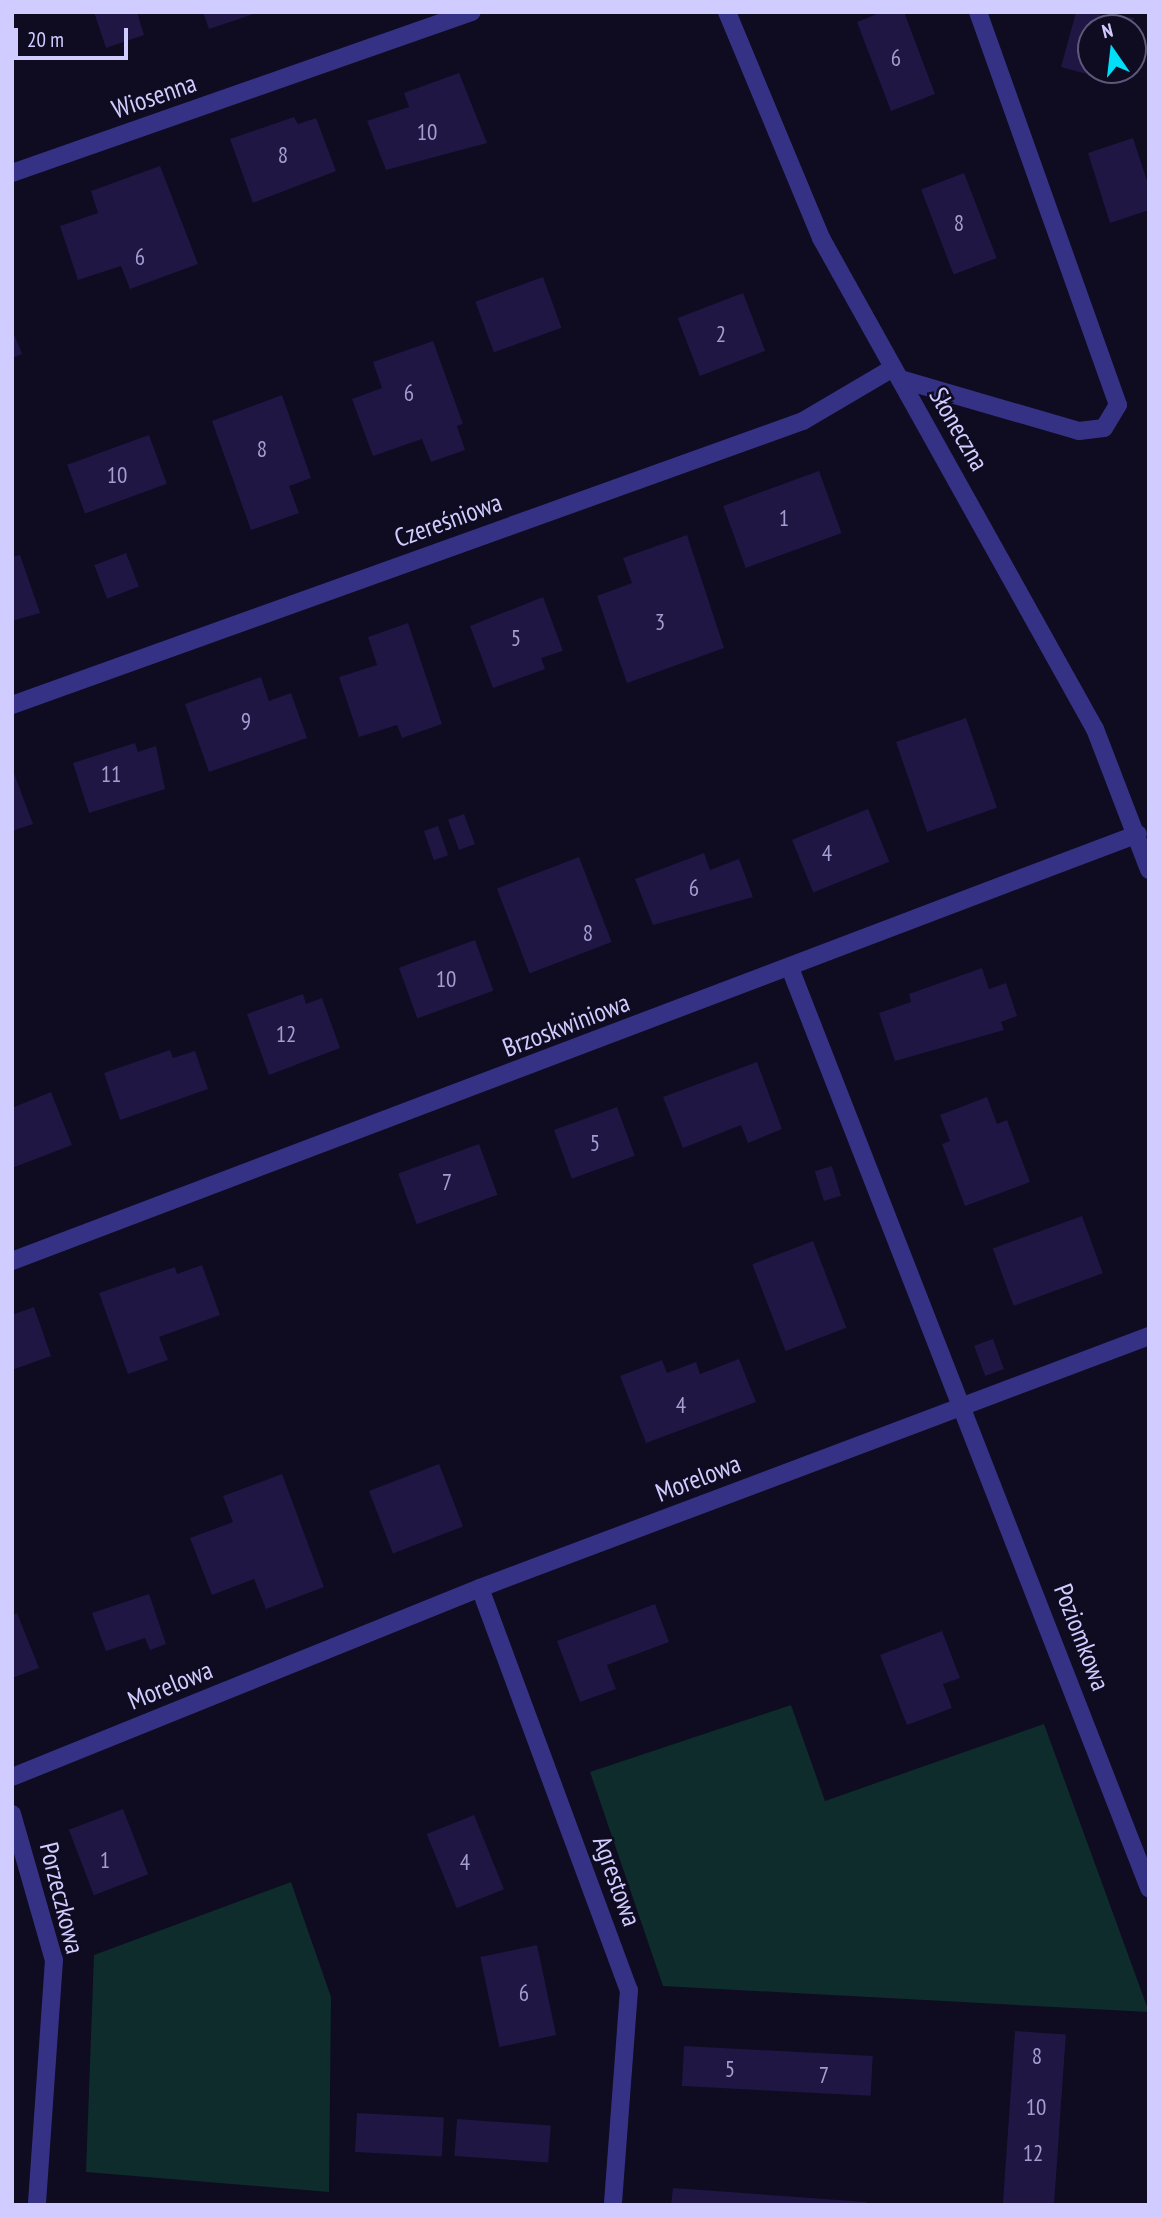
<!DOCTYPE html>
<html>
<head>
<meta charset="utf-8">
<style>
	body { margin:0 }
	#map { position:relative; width:1161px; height:2217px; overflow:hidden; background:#0f0b21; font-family:"PT Sans Narrow",sans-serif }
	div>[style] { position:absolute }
	.green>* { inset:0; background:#0e2c2b }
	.building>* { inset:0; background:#1f1644; transform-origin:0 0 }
	.minor>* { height:18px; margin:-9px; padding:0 9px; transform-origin:9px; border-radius:9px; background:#353285 }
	span { translate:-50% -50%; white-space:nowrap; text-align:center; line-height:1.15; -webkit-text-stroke:5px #0f0b21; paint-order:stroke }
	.number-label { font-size:23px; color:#a49ed0 }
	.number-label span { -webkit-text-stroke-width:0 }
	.street-label { font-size:26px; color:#d1ccff }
	.frame { position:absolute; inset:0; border:14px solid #d1ccff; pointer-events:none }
	.north { position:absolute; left:1077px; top:14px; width:70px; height:70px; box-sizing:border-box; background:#0f0b21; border:2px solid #5d587a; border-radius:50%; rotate:346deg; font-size:19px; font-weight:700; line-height:28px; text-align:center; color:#d1ccff }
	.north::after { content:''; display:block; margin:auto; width:24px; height:32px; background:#00dff7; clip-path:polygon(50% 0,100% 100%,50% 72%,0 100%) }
	.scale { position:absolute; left:14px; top:28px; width:114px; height:32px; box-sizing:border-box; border:4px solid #d1ccff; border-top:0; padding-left:9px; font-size:21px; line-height:24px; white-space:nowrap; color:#d1ccff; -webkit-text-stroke:5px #0f0b21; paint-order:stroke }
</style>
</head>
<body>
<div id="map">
	<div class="green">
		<div style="clip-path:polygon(791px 1705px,825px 1801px,1044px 1724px,1149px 2012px,663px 1986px,590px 1772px)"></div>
		<div style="clip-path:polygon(291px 1882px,331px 1997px,329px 2192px,86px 2172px,94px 1955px)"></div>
	</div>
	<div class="building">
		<div style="clip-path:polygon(94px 12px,137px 12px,144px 35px,106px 48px)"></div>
		<div style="clip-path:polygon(203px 12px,257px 12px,257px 13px,209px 29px)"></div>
		<div style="clip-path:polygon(882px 12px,904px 12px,935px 94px,891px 111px,857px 22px)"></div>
		<div style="clip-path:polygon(1076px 12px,1134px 18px,1131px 28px,1091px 28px,1091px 70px,1119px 70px,1116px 82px,1061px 67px)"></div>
		<div style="clip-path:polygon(459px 73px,487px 143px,386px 170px,367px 121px,409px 107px,404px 93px)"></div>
		<div style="clip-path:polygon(294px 117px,298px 124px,316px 118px,336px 171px,253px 203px,230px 139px)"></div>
		<div style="clip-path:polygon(1133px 138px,1149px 187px,1149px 210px,1110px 223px,1088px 153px)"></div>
		<div style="clip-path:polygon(160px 166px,198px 264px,130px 289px,121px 266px,78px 280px,60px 226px,98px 213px,91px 191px)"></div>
		<div style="left:964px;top:173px;width:91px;height:46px;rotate:69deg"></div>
		<div style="left:543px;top:277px;width:54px;height:72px;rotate:70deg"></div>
		<div style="left:743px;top:293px;width:62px;height:70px;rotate:69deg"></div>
		<div style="clip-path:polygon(12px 329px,22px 354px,12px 358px)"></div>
		<div style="clip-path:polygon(433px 341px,463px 424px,457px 426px,465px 450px,431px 462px,422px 439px,373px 456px,352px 399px,382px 388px,373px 362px)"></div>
		<div style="clip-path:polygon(282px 395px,311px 478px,289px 486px,299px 513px,251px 530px,212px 421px)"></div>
		<div style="left:149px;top:435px;width:52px;height:87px;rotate:70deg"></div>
		<div style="left:819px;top:471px;width:66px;height:102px;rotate:70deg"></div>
		<div style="clip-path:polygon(687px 535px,724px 648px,627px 683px,597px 596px,632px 583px,623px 558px)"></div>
		<div style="left:126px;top:553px;width:36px;height:34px;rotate:69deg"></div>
		<div style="clip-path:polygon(20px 555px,40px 613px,12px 621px,12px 557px)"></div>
		<div style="clip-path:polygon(543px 597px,563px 651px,541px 658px,545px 669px,493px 688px,470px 626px)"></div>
		<div style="clip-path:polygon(408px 623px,442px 724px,402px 738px,397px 725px,359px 737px,339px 677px,377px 665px,368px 637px)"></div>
		<div style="clip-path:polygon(261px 677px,269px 701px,291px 693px,307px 738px,209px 772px,185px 704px)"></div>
		<div style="left:966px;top:718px;width:95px;height:74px;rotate:71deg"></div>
		<div style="clip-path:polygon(135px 743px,138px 752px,156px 746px,165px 789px,89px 813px,73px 763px)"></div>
		<div style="clip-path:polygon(12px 768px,33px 824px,12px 831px)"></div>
		<div style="left:868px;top:809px;width:57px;height:82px;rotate:68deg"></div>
		<div style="left:464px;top:814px;width:32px;height:17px;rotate:70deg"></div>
		<div style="left:438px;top:826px;width:31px;height:15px;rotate:71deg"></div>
		<div style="clip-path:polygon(704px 853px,710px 870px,739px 859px,753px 897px,653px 925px,635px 879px)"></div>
		<div style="left:579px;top:857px;width:91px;height:88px;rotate:69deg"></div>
		<div style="left:475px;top:940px;width:54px;height:81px;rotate:70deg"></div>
		<div style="clip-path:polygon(982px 968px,989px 989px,1006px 983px,1017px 1016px,1001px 1022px,1004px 1030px,895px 1061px,879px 1013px,911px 1002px,909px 994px)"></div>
		<div style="clip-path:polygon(303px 994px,306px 1004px,322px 998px,340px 1048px,269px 1075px,247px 1014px)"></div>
		<div style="clip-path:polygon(170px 1050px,173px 1058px,195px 1051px,208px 1089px,120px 1120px,104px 1073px)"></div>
		<div style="clip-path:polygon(757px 1062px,782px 1129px,748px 1143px,741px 1125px,683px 1148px,663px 1097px)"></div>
		<div style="clip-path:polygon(51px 1092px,72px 1145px,12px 1168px,12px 1108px)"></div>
		<div style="clip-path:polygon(987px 1097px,997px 1124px,1007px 1120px,1030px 1182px,965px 1206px,942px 1144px,950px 1141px,940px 1115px)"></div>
		<div style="left:617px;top:1107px;width:52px;height:67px;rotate:70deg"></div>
		<div style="left:479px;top:1144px;width:54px;height:86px;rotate:70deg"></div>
		<div style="left:832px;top:1166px;width:31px;height:18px;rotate:73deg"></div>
		<div style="left:1082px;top:1216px;width:61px;height:95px;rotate:70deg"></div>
		<div style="left:813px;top:1241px;width:93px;height:65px;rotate:69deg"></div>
		<div style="clip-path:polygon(202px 1265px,220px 1315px,159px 1337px,168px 1360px,128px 1374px,99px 1293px,175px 1267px,177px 1274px)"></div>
		<div style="clip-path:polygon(34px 1307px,51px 1356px,12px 1370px,12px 1315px)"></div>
		<div style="left:993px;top:1339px;width:32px;height:20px;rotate:70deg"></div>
		<div style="clip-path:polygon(739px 1359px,756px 1402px,646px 1443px,620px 1376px,662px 1360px,667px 1373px,696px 1362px,700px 1374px)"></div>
		<div style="left:439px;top:1464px;width:67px;height:75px;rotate:69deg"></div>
		<div style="clip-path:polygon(282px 1474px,324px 1587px,266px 1609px,254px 1579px,212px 1595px,190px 1538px,233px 1522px,223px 1496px)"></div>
		<div style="clip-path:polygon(149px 1594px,166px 1644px,150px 1650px,145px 1638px,106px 1651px,92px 1613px)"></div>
		<div style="clip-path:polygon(655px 1604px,669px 1642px,607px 1665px,616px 1689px,580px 1702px,557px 1641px)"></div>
		<div style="clip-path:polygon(17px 1613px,39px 1668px,12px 1678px,12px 1615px)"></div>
		<div style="clip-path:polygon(942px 1631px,960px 1678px,943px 1684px,952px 1708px,907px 1725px,880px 1655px)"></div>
		<div style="left:123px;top:1809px;width:70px;height:58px;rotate:69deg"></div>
		<div style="left:474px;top:1815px;width:80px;height:51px;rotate:68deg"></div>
		<div style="left:537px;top:1945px;width:92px;height:58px;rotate:78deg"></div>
		<div style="left:1015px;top:2031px;width:51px;height:174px;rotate:4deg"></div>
		<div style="left:684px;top:2046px;width:189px;height:40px;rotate:3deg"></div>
		<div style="left:357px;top:2113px;width:87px;height:39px;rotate:3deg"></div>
		<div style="left:457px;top:2119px;width:94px;height:37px;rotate:4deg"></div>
		<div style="clip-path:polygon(673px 2188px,866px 2202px,866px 2205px,671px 2205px)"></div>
	</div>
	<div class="minor">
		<div style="left:727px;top:12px;width:245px;rotate:67.4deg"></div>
		<div style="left:821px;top:238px;width:562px;rotate:60.84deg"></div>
		<div style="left:1095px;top:729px;width:151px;rotate:69deg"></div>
		<div style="left:12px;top:173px;width:487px;rotate:-19.3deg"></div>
		<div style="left:900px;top:379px;width:186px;rotate:16.2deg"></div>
		<div style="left:1079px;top:431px;width:25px;rotate:-7deg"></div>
		<div style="left:1104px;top:428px;width:27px;rotate:-59deg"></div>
		<div style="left:1118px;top:405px;width:417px;rotate:-109.6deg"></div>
		<div style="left:12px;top:705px;width:840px;rotate:-19.75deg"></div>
		<div style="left:803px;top:421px;width:104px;rotate:-30.5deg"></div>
		<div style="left:790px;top:968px;width:988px;rotate:68.68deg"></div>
		<div style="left:12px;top:1261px;width:1204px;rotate:-20.77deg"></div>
		<div style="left:480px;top:1588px;width:429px;rotate:69.7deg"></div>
		<div style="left:629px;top:1990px;width:216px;rotate:94.3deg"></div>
		<div style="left:12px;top:1777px;width:505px;rotate:-21.99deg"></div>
		<div style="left:480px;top:1588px;width:715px;rotate:-20.64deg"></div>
		<div style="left:12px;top:1814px;width:152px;rotate:74deg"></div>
		<div style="left:54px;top:1960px;width:246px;rotate:94deg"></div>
	</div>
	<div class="number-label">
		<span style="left:896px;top:58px">6</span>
		<span style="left:427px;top:132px">10</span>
		<span style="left:283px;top:155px">8</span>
		<span style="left:959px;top:223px">8</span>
		<span style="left:140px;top:257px">6</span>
		<span style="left:721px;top:334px">2</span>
		<span style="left:409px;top:393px">6</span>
		<span style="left:262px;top:449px">8</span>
		<span style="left:117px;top:475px">10</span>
		<span style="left:784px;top:518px">1</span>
		<span style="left:660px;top:622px">3</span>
		<span style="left:516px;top:638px">5</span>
		<span style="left:246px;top:721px">9</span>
		<span style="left:111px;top:774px">11</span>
		<span style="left:827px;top:853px">4</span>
		<span style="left:694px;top:888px">6</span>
		<span style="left:588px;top:933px">8</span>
		<span style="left:446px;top:979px">10</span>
		<span style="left:286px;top:1034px">12</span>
		<span style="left:595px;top:1143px">5</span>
		<span style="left:447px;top:1182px">7</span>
		<span style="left:681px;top:1405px">4</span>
		<span style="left:105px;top:1860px">1</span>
		<span style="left:465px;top:1862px">4</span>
		<span style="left:524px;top:1993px">6</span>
		<span style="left:1037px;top:2056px">8</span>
		<span style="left:730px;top:2069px">5</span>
		<span style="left:824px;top:2075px">7</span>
		<span style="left:1036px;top:2107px">10</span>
		<span style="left:1033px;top:2153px">12</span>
	</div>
	<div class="street-label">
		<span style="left:154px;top:96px;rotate:-19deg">Wiosenna</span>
		<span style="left:959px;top:429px;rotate:60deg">Słoneczna</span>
		<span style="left:448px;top:520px;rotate:-20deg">Czereśniowa</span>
		<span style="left:566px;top:1025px;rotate:-21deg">Brzoskwiniowa</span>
		<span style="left:698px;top:1478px;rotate:-21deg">Morelowa</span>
		<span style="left:1082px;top:1637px;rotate:69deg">Poziomkowa</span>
		<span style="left:170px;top:1685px;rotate:-22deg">Morelowa</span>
		<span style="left:617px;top:1881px;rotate:70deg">Agrestowa</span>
		<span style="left:62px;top:1898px;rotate:76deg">Porzeczkowa</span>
	</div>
	<div class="frame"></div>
	<div class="north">N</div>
	<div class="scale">20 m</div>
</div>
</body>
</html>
